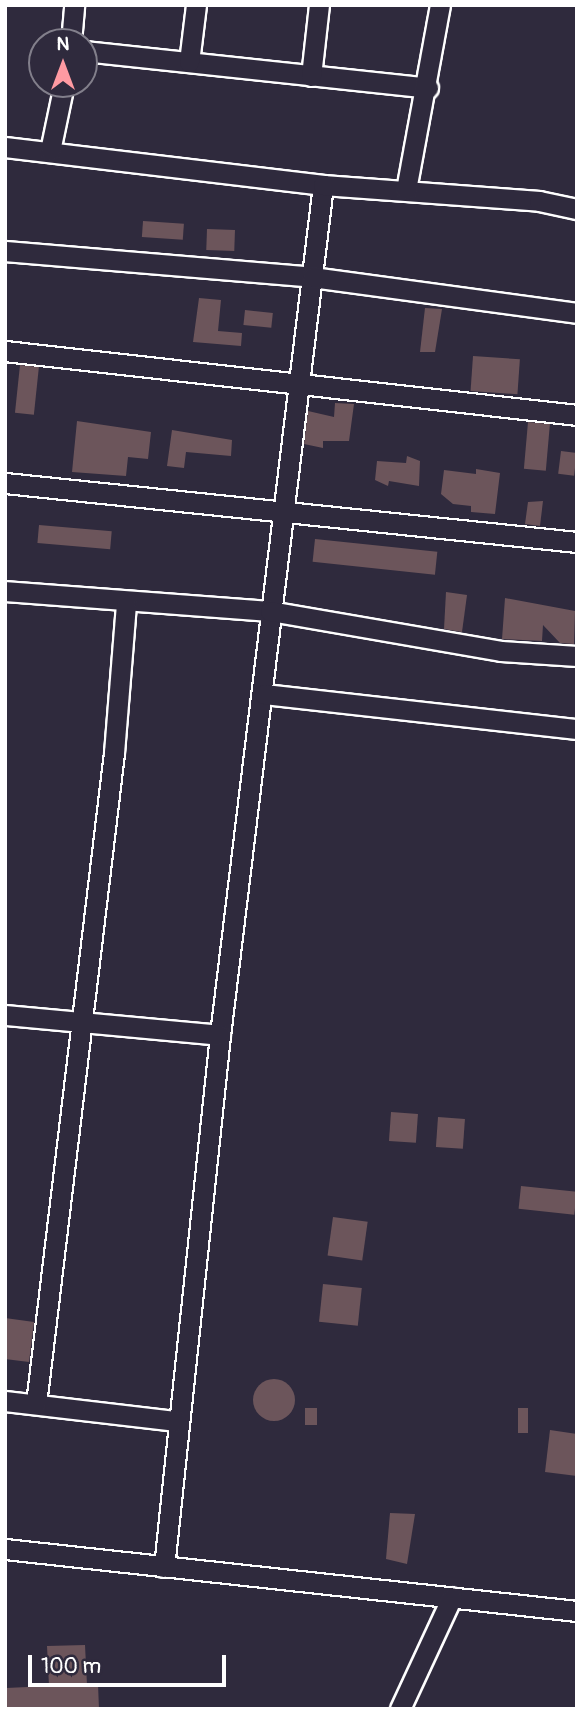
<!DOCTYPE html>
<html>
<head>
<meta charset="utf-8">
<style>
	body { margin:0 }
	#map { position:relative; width:582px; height:1714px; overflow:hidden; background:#2f2a3d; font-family:Pangolin,sans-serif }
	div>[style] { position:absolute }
	.building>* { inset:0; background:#6c555b; transform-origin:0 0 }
	.round { border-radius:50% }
	.roads { filter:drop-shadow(2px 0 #fff) drop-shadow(-2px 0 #fff) drop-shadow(0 2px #fff) drop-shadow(0 -2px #fff) }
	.minor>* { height:19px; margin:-9.5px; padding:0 9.5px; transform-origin:9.5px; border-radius:9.5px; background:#2f2a3d }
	span { translate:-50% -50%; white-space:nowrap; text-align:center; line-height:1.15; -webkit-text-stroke:5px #2f2a3d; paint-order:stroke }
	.frame { position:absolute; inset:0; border:7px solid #fff; pointer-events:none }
	.north { position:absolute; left:28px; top:28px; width:70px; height:70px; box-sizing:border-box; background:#2f2a3d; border:2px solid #827f8b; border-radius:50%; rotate:0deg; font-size:19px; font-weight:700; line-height:28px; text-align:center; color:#fff }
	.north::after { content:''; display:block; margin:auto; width:24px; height:32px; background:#ff9aa2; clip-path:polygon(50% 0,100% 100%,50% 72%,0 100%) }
	.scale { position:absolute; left:28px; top:1655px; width:198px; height:32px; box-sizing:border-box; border:4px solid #fff; border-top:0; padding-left:9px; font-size:21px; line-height:24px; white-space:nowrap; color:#fff; -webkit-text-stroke:5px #2f2a3d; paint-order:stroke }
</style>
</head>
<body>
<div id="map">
	<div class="building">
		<div style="left:143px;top:221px;width:41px;height:16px;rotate:4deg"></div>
		<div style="left:207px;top:229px;width:28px;height:21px;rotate:2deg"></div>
		<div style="clip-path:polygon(199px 298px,221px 300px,218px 331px,242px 333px,241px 346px,193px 342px)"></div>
		<div style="clip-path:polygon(425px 308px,442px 309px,435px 352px,420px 352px)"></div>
		<div style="left:245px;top:310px;width:28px;height:15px;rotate:6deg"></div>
		<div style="left:473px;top:356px;width:47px;height:35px;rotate:4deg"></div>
		<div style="left:20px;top:365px;width:19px;height:48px;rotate:6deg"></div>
		<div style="clip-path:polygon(335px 403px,354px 404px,349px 441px,323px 441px,323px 448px,304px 444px,308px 411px,334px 417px)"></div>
		<div style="clip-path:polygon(77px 421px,151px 432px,148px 459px,128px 457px,126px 476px,72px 472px)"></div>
		<div style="left:528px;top:422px;width:22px;height:47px;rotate:5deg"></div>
		<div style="clip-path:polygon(172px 430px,232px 440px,231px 456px,186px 452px,184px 468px,167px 466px)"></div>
		<div style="left:561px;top:451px;width:16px;height:23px;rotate:7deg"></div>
		<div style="clip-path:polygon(407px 456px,420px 461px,419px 486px,389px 481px,388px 486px,375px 480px,377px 461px,406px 463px)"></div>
		<div style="clip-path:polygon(476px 469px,500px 473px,495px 514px,471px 512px,471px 506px,453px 504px,441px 494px,444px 470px,476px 474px)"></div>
		<div style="clip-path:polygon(543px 501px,540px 526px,525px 524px,528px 502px)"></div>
		<div style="left:39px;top:525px;width:73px;height:18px;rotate:5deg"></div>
		<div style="left:315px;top:539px;width:123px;height:23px;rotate:6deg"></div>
		<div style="clip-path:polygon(446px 592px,467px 595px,462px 632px,444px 629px)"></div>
		<div style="clip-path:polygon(505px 598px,575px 611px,574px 644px,560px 643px,543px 625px,542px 641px,502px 639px)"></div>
		<div style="left:391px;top:1112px;width:27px;height:29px;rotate:4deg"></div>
		<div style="left:438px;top:1117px;width:27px;height:30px;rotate:4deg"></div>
		<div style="left:521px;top:1186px;width:56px;height:23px;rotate:6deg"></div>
		<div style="left:333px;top:1217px;width:35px;height:39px;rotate:8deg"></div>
		<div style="left:323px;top:1284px;width:39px;height:38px;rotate:6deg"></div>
		<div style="clip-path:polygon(5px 1318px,34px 1322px,29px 1362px,5px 1359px)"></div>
		<div class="round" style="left:253px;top:1379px;width:42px;height:42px"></div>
		<div style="left:305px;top:1408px;width:12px;height:17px"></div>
		<div style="left:518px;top:1408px;width:10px;height:25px"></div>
		<div style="clip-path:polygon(550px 1430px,577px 1434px,577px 1476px,545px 1472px)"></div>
		<div style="clip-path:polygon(390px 1513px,415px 1514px,407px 1564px,386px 1559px)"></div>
		<div style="clip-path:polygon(85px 1645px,87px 1685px,98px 1684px,99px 1709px,7px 1709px,6px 1688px,49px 1686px,47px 1646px)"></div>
	</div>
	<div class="roads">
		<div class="minor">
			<div style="left:71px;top:42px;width:37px;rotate:-85deg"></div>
			<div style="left:84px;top:51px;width:346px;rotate:6.1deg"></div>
			<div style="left:189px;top:62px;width:57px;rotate:-83deg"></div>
			<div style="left:311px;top:76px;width:71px;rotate:-83.6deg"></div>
			<div style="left:5px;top:147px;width:320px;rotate:6.8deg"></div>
			<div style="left:323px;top:185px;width:856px;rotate:96.91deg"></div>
			<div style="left:220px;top:1035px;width:535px;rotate:96.01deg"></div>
			<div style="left:50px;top:151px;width:68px;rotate:-78.2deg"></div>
			<div style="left:323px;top:185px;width:217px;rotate:4.2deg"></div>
			<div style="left:539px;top:201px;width:39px;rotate:12deg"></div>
			<div style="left:406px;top:190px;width:188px;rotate:-79.6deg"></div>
			<div style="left:5px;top:251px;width:308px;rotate:4.8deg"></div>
			<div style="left:312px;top:277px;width:267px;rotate:7.7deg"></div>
			<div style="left:5px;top:351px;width:576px;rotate:6.38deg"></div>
			<div style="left:5px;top:483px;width:575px;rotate:5.89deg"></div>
			<div style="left:5px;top:591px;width:266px;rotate:4.3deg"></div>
			<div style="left:270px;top:611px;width:234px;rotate:9.8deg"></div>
			<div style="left:501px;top:651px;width:76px;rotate:3.8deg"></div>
			<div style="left:264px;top:694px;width:315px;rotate:6.4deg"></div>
			<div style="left:5px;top:1015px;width:216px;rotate:5.3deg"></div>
			<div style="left:5px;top:1401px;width:172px;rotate:6.7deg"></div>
			<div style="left:36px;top:1404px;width:656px;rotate:-83.17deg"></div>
			<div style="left:114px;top:753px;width:149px;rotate:-85.4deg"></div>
			<div style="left:5px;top:1549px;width:575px;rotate:6.19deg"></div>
			<div style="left:400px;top:1709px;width:123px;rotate:-65.1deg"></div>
		</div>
	</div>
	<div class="frame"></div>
	<div class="north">N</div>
	<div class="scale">100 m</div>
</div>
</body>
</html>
